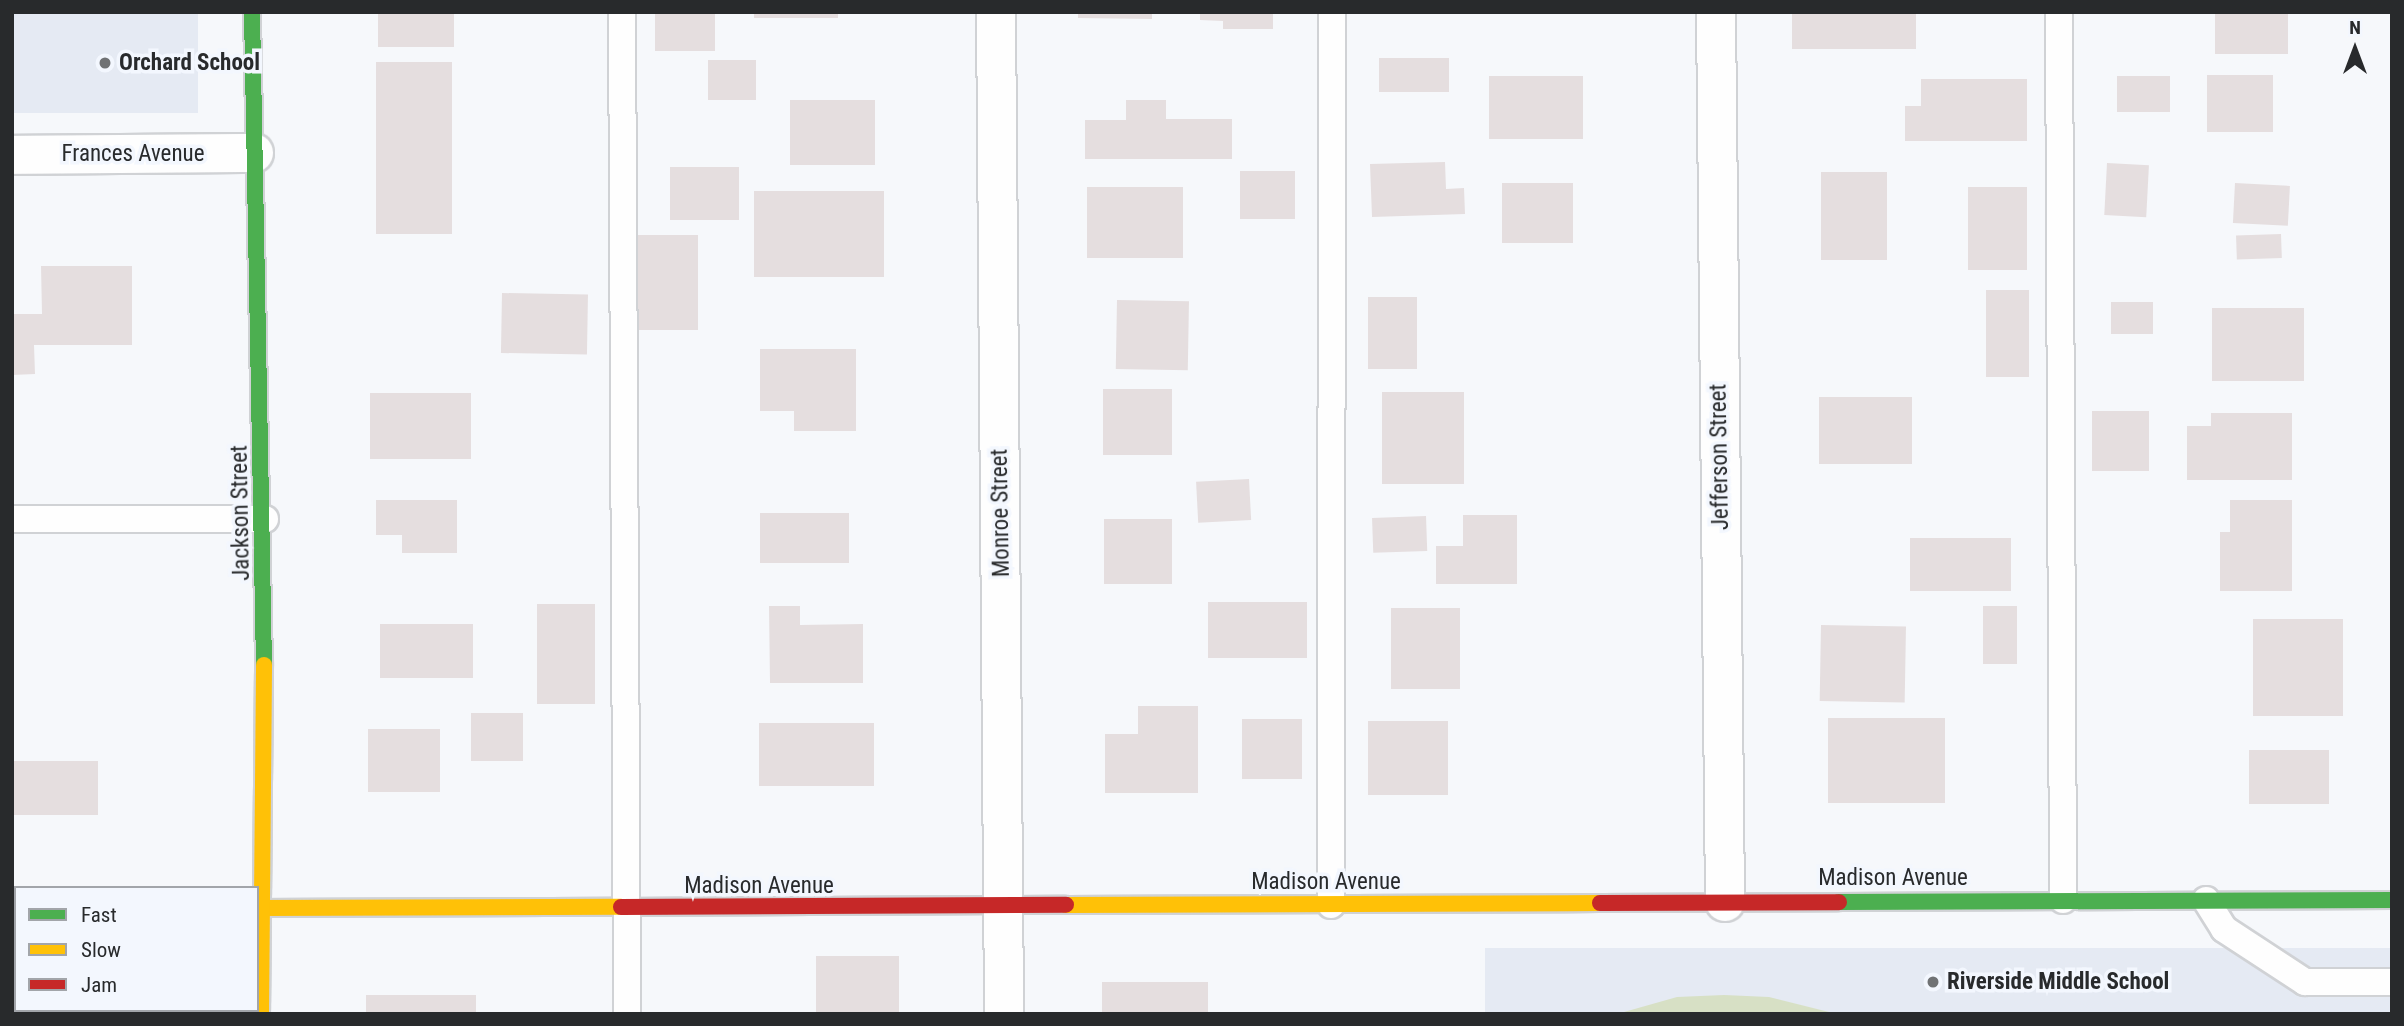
<!DOCTYPE html>
<html>
<head>
<meta charset="utf-8">
<style>
	body { margin:0 }
	#map { position:relative; width:2404px; height:1026px; overflow:hidden; background:#f6f8fb; font-family:"Roboto Condensed",sans-serif }
	div>[style] { position:absolute }
	.built>* { inset:0; background:#e5eaf3; transform-origin:0 0 }
	.green>* { inset:0; background:#d7e0c5 }
	.building>* { inset:0; background:#e5dedf; transform-origin:0 0 }
	.roads { filter:drop-shadow(2px 0 #d0d2d5) drop-shadow(-2px 0 #d0d2d5) drop-shadow(0 2px #d0d2d5) drop-shadow(0 -2px #d0d2d5) }
	.lane>* { height:26px; margin:-13px; padding:0 13px; transform-origin:13px; border-radius:13px; background:#fefefe }
	.street>* { height:38px; margin:-19px; padding:0 19px; transform-origin:19px; border-radius:19px; background:#fefefe }
	.fast>* { height:16px; margin:-8px; padding:0 8px; transform-origin:8px; border-radius:8px; background:#4caf50 }
	.slow>* { height:16px; margin:-8px; padding:0 8px; transform-origin:8px; border-radius:8px; background:#ffc107 }
	.jam>* { height:16px; margin:-8px; padding:0 8px; transform-origin:8px; border-radius:8px; background:#c62828 }
	.dots>* { width:19px; height:19px; translate:-50% -50%; box-sizing:border-box; border:4px solid #f3f7fe; border-radius:50% }
	span { translate:-50% -50%; white-space:nowrap; text-align:center; line-height:1.15; -webkit-text-stroke:7px #f3f7fe; paint-order:stroke }
	.poi-label { font-size:23px; color:#282a2c; font-weight:700 }
	.left { translate:0 -50%; text-align:left }
	.street-label { font-size:23px; color:#282a2c }
	.frame { position:absolute; inset:0; border:14px solid #282a2c; pointer-events:none }
	.legend { position:absolute; left:14px; top:886px; width:245px; height:126px; box-sizing:border-box; background:#f3f7fe; border:2px solid #a2a5aa; margin:0; padding:9px 12px; list-style:none; font-size:21px; color:#282a2c }
	.legend li { display:flex; align-items:center; gap:14px; height:35px }
	.legend b { width:35px; border:2px solid #a2a5aa }
	.north { position:absolute; left:2320px; top:14px; width:70px; height:70px; -webkit-text-stroke:5px #f3f7fe; paint-order:stroke; rotate:0deg; font-size:19px; font-weight:700; line-height:28px; text-align:center; color:#282a2c }
	.north::after { content:''; display:block; margin:auto; width:24px; height:32px; background:#282a2c; clip-path:polygon(50% 0,100% 100%,50% 72%,0 100%) }
</style>
</head>
<body>
<div id="map">
	<div class="built">
		<div style="left:12px;top:12px;width:186px;height:101px"></div>
		<div style="left:1485px;top:948px;width:907px;height:69px"></div>
	</div>
	<div class="green">
		<div style="clip-path:polygon(1724px 995px,1769px 997px,1837px 1014px,1617px 1014px,1677px 997px)"></div>
	</div>
	<div class="building">
		<div style="left:378px;top:12px;width:76px;height:35px"></div>
		<div style="left:655px;top:12px;width:60px;height:39px"></div>
		<div style="left:754px;top:12px;width:84px;height:6px"></div>
		<div style="clip-path:polygon(1078px 12px,1152px 12px,1152px 19px,1078px 18px)"></div>
		<div style="clip-path:polygon(1200px 12px,1273px 12px,1273px 29px,1223px 29px,1223px 21px,1200px 20px)"></div>
		<div style="left:1792px;top:12px;width:124px;height:37px"></div>
		<div style="left:2215px;top:12px;width:73px;height:42px"></div>
		<div style="left:1449px;top:58px;width:34px;height:70px;rotate:90deg"></div>
		<div style="left:708px;top:60px;width:48px;height:40px"></div>
		<div style="left:376px;top:62px;width:76px;height:172px"></div>
		<div style="left:2207px;top:75px;width:66px;height:57px"></div>
		<div style="left:1489px;top:76px;width:94px;height:63px"></div>
		<div style="left:2117px;top:76px;width:53px;height:36px"></div>
		<div style="clip-path:polygon(1921px 79px,2027px 79px,2027px 141px,1905px 141px,1905px 106px,1921px 106px)"></div>
		<div style="left:790px;top:100px;width:85px;height:65px"></div>
		<div style="clip-path:polygon(1126px 100px,1166px 100px,1166px 119px,1232px 119px,1232px 159px,1085px 159px,1085px 120px,1126px 120px)"></div>
		<div style="clip-path:polygon(1445px 162px,1446px 189px,1464px 188px,1465px 214px,1372px 217px,1370px 164px)"></div>
		<div style="left:2107px;top:163px;width:42px;height:52px;rotate:3deg"></div>
		<div style="left:670px;top:167px;width:69px;height:53px"></div>
		<div style="left:1240px;top:171px;width:55px;height:48px"></div>
		<div style="left:1821px;top:172px;width:66px;height:88px"></div>
		<div style="left:1502px;top:183px;width:71px;height:60px"></div>
		<div style="left:2235px;top:183px;width:55px;height:40px;rotate:3deg"></div>
		<div style="left:1087px;top:187px;width:96px;height:71px"></div>
		<div style="left:1968px;top:187px;width:59px;height:83px"></div>
		<div style="left:754px;top:191px;width:130px;height:86px"></div>
		<div style="left:2281px;top:234px;width:24px;height:45px;rotate:88deg"></div>
		<div style="left:638px;top:235px;width:60px;height:95px"></div>
		<div style="clip-path:polygon(41px 266px,132px 266px,132px 345px,34px 345px,35px 374px,12px 375px,12px 314px,42px 314px)"></div>
		<div style="left:1986px;top:290px;width:43px;height:87px"></div>
		<div style="left:502px;top:293px;width:86px;height:60px;rotate:1deg"></div>
		<div style="left:1368px;top:297px;width:49px;height:72px"></div>
		<div style="left:1117px;top:300px;width:72px;height:69px;rotate:1deg"></div>
		<div style="left:2111px;top:302px;width:42px;height:32px"></div>
		<div style="left:2212px;top:308px;width:92px;height:73px"></div>
		<div style="clip-path:polygon(760px 349px,856px 349px,856px 431px,794px 431px,794px 411px,760px 411px)"></div>
		<div style="left:1103px;top:389px;width:69px;height:66px"></div>
		<div style="left:1382px;top:392px;width:82px;height:92px"></div>
		<div style="left:370px;top:393px;width:101px;height:66px"></div>
		<div style="left:1819px;top:397px;width:93px;height:67px"></div>
		<div style="left:2092px;top:411px;width:57px;height:60px"></div>
		<div style="clip-path:polygon(2211px 413px,2292px 413px,2292px 480px,2187px 480px,2187px 426px,2211px 426px)"></div>
		<div style="left:1249px;top:479px;width:41px;height:53px;rotate:87deg"></div>
		<div style="clip-path:polygon(376px 500px,457px 500px,457px 553px,402px 553px,402px 535px,376px 535px)"></div>
		<div style="clip-path:polygon(2230px 500px,2292px 500px,2292px 591px,2220px 591px,2220px 532px,2230px 532px)"></div>
		<div style="left:760px;top:513px;width:89px;height:50px"></div>
		<div style="clip-path:polygon(1463px 515px,1517px 515px,1517px 584px,1436px 584px,1436px 546px,1463px 546px)"></div>
		<div style="left:1426px;top:516px;width:35px;height:54px;rotate:88deg"></div>
		<div style="left:1104px;top:519px;width:68px;height:65px"></div>
		<div style="left:1910px;top:538px;width:101px;height:53px"></div>
		<div style="left:1208px;top:602px;width:99px;height:56px"></div>
		<div style="left:537px;top:604px;width:58px;height:100px"></div>
		<div style="clip-path:polygon(769px 606px,800px 606px,800px 625px,863px 624px,863px 683px,770px 683px)"></div>
		<div style="left:1983px;top:606px;width:34px;height:58px"></div>
		<div style="left:1391px;top:608px;width:69px;height:81px"></div>
		<div style="left:2253px;top:619px;width:90px;height:97px"></div>
		<div style="left:380px;top:624px;width:93px;height:54px"></div>
		<div style="left:1821px;top:625px;width:85px;height:76px;rotate:1deg"></div>
		<div style="clip-path:polygon(1138px 706px,1198px 706px,1198px 793px,1105px 793px,1105px 734px,1138px 734px)"></div>
		<div style="left:471px;top:713px;width:52px;height:48px"></div>
		<div style="left:1828px;top:718px;width:117px;height:85px"></div>
		<div style="left:1242px;top:719px;width:60px;height:60px"></div>
		<div style="left:1368px;top:721px;width:80px;height:74px"></div>
		<div style="left:874px;top:723px;width:63px;height:115px;rotate:90deg"></div>
		<div style="left:368px;top:729px;width:72px;height:63px"></div>
		<div style="left:2249px;top:750px;width:80px;height:54px"></div>
		<div style="left:12px;top:761px;width:86px;height:54px"></div>
		<div style="left:816px;top:956px;width:83px;height:58px"></div>
		<div style="left:1102px;top:982px;width:106px;height:32px"></div>
		<div style="left:366px;top:995px;width:110px;height:19px"></div>
		<div style="left:63px;top:1010px;width:73px;height:4px"></div>
	</div>
	<div class="roads">
		<div class="lane">
			<div style="left:622px;top:12px;width:1002px;rotate:89.71deg"></div>
			<div style="left:2059px;top:12px;width:888px;rotate:89.74deg"></div>
			<div style="left:12px;top:519px;width:253px"></div>
			<div style="left:2206px;top:900px;width:34px;rotate:58deg"></div>
			<div style="left:2224px;top:929px;width:97px;rotate:33.2deg"></div>
			<div style="left:2305px;top:982px;width:87px"></div>
			<div style="left:1331px;top:905px;width:893px;rotate:-89.94deg"></div>
		</div>
		<div class="street">
			<div style="left:996px;top:12px;width:1002px;rotate:89.54deg"></div>
			<div style="left:1716px;top:12px;width:890px;rotate:89.42deg"></div>
			<div style="left:12px;top:155px;width:242px;rotate:-0.5deg"></div>
		</div>
		<div class="fast">
			<div style="left:252px;top:12px;width:653px;rotate:88.95deg"></div>
			<div style="left:1839px;top:902px;width:553px;rotate:-0.21deg"></div>
		</div>
		<div class="slow">
			<div style="left:1066px;top:905px;width:534px;rotate:-0.21deg"></div>
			<div style="left:260px;top:908px;width:361px;rotate:-0.2deg"></div>
			<div style="left:261px;top:1014px;width:349px;rotate:-89.5deg"></div>
		</div>
		<div class="jam">
			<div style="left:1600px;top:903px;width:239px;rotate:-0.2deg"></div>
			<div style="left:621px;top:907px;width:445px;rotate:-0.3deg"></div>
		</div>
	</div>
	<div class="dots">
		<div style="left:105px;top:63px;background:#707274"></div>
		<div style="left:1933px;top:982px;background:#707274"></div>
	</div>
	<div class="poi-label">
		<span class="left" style="left:119px;top:63px">Orchard School</span>
		<span class="left" style="left:1947px;top:982px">Riverside Middle School</span>
	</div>
	<div class="street-label">
		<span style="left:133px;top:154px">Frances Avenue</span>
		<span style="left:1720px;top:457px;rotate:-91deg">Jefferson Street</span>
		<span style="left:241px;top:513px;rotate:-91deg">Jackson Street</span>
		<span style="left:1001px;top:513px;rotate:-91deg">Monroe Street</span>
		<span style="left:1893px;top:878px">Madison Avenue</span>
		<span style="left:1326px;top:882px">Madison Avenue</span>
		<span style="left:759px;top:886px">Madison Avenue</span>
	</div>
	<div class="frame"></div>
	<ul class="legend">
	<li><b style="height:9px;background:#4caf50"></b>Fast</li>
	<li><b style="height:9px;background:#ffc107"></b>Slow</li>
	<li><b style="height:9px;background:#c62828"></b>Jam</li>
	</ul>
	<div class="north">N</div>
</div>
</body>
</html>
